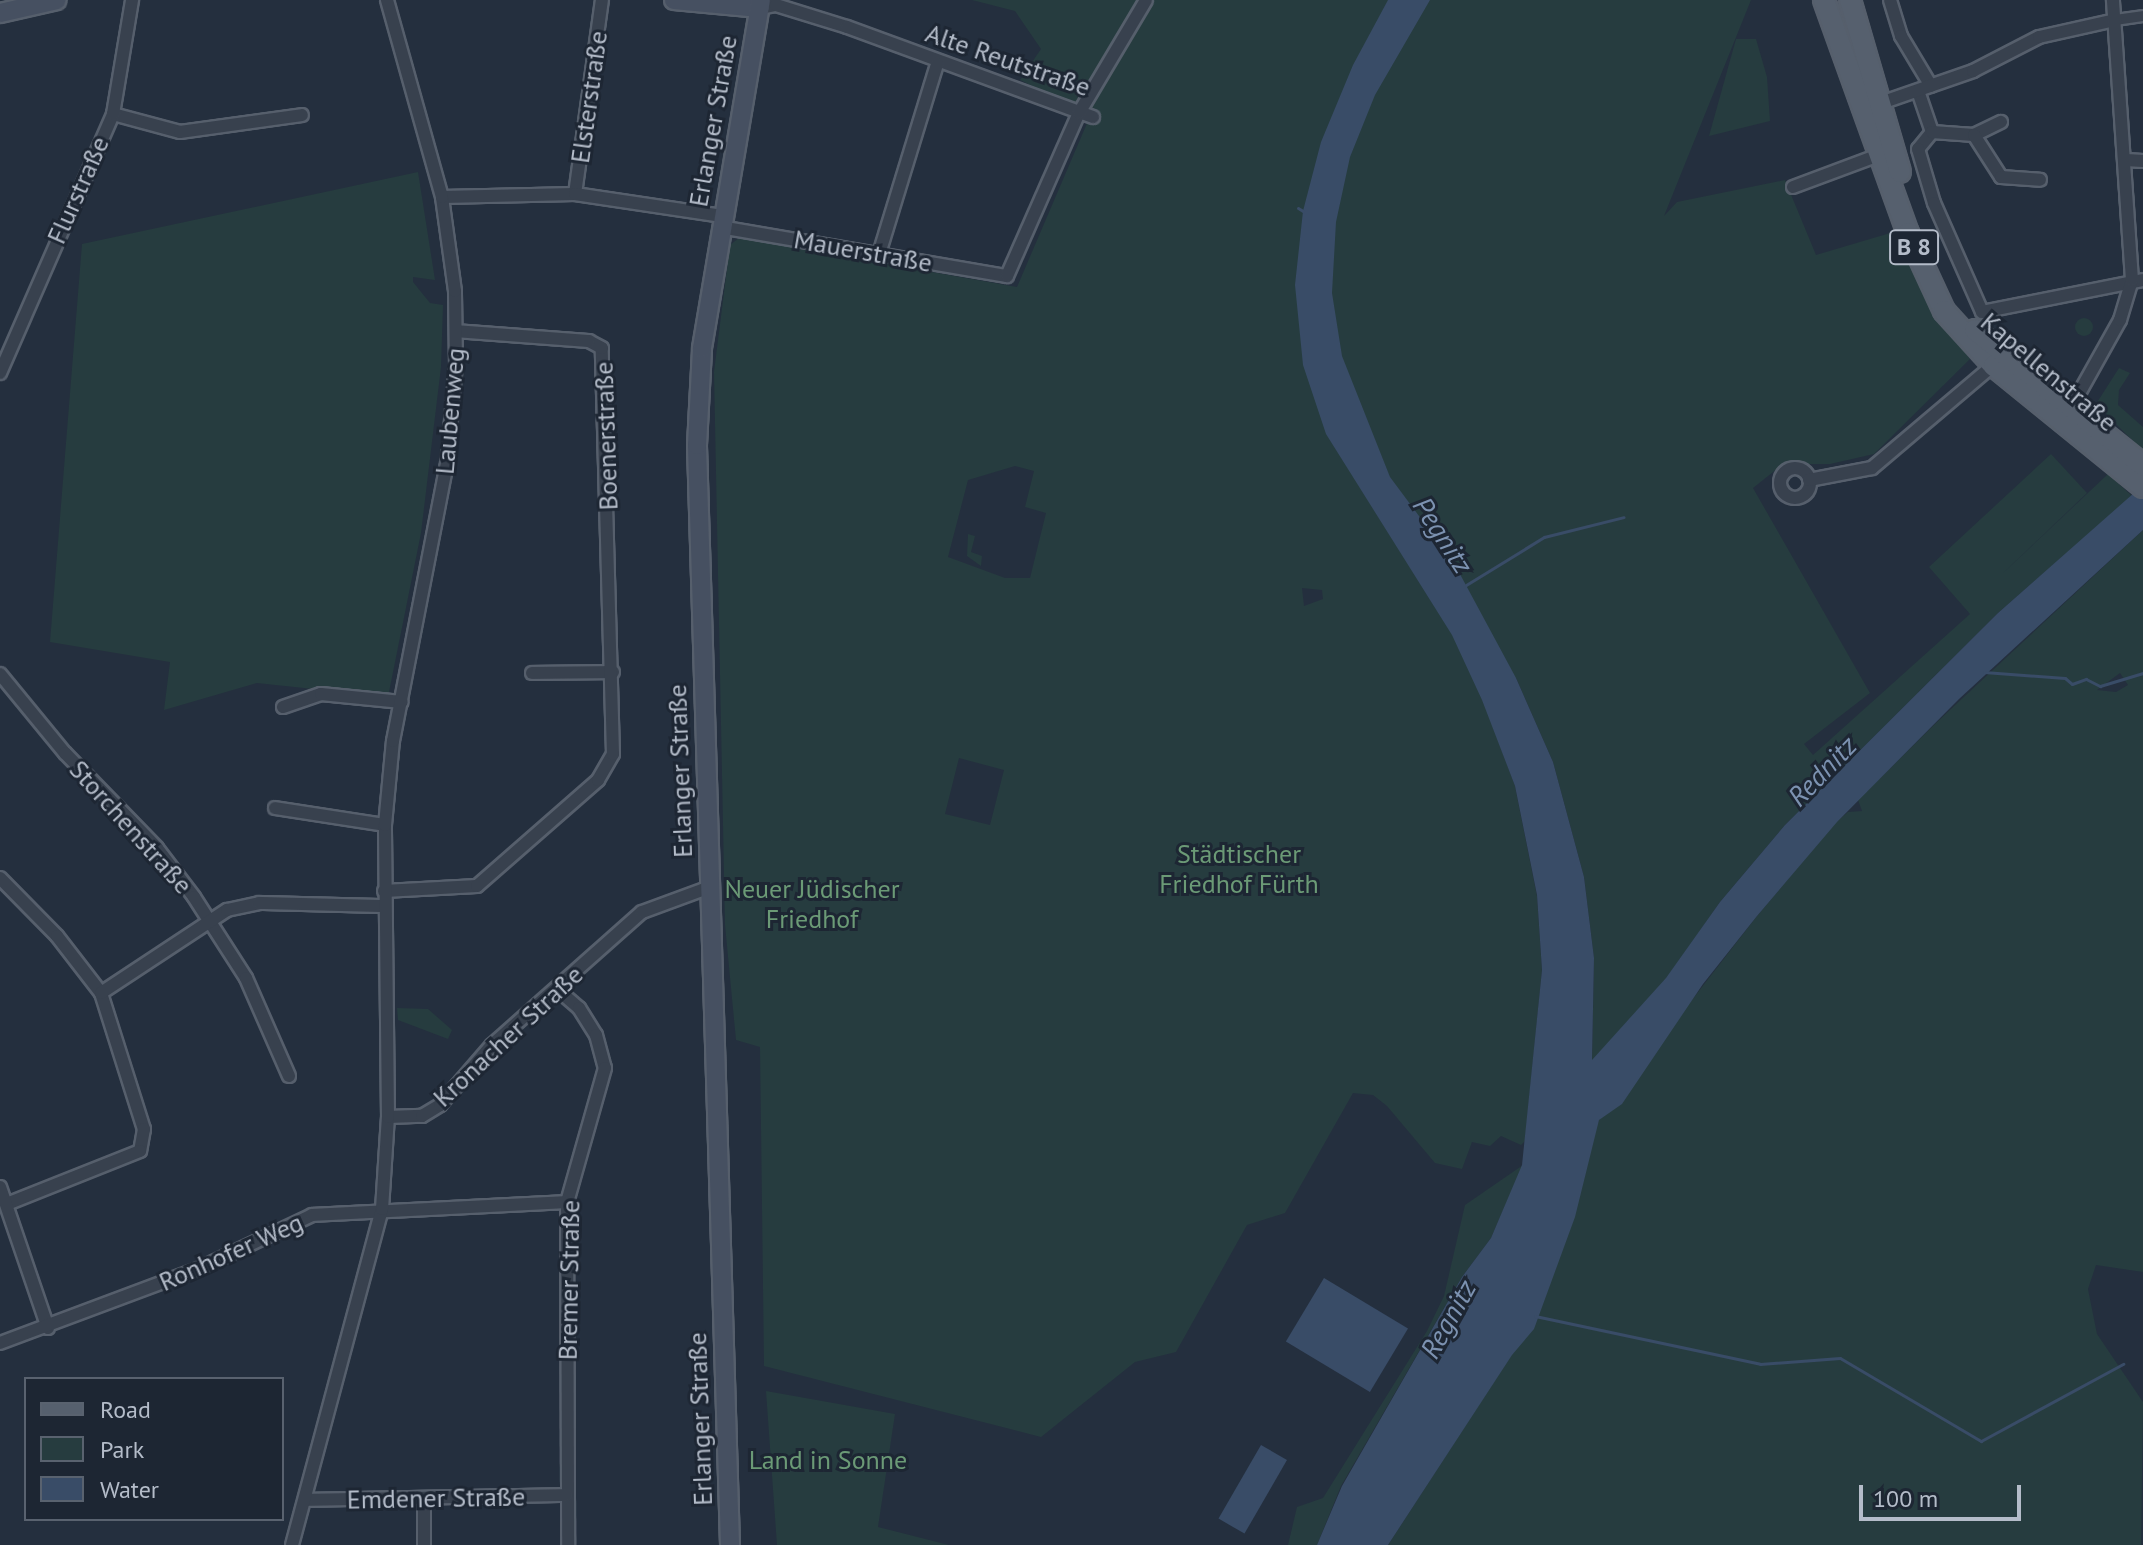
<!DOCTYPE html>
<html>
<head>
<meta charset="utf-8">
<style>
	body { margin:0 }
	#map { position:relative; width:2143px; height:1545px; overflow:hidden; background:#242f3e; font-family:"PT Sans",sans-serif }
	div>[style] { position:absolute }
	.green>* { inset:0; background:#263c3f }
	.round { border-radius:50% }
	.water>* { inset:0; background:#394c67; transform-origin:0 0 }
	.stream>* { height:3px; margin:-1.5px; padding:0 1.5px; transform-origin:1.5px; border-radius:1.5px; background:#394c67 }
	.roads { filter:drop-shadow(2px 0 #565f6c) drop-shadow(-2px 0 #565f6c) drop-shadow(0 2px #565f6c) drop-shadow(0 -2px #565f6c) }
	.pedestrian>* { height:10px; margin:-5px; padding:0 5px; transform-origin:5px; border-radius:5px; background:#38414e }
	.minor>* { height:12px; margin:-6px; padding:0 6px; transform-origin:6px; border-radius:6px; background:#38414e }
	.minor>.ring { margin:-6px; padding:0; box-sizing:content-box; background:none; border:12px solid #38414e; border-radius:50% }
	.secondary>* { height:18px; margin:-9px; padding:0 9px; transform-origin:9px; border-radius:9px; background:#465061 }
	.primary>* { height:20px; margin:-10px; padding:0 10px; transform-origin:10px; border-radius:10px; background:#56606e }
	span { translate:-50% -50%; white-space:nowrap; text-align:center; line-height:1.15; -webkit-text-stroke:6px #1d2633; paint-order:stroke }
	.shield-label span { padding:2px 6px; background:#1d2633; border:2px solid; border-radius:6px; -webkit-text-stroke-width:0 }
	.shield-label { font-size:24px; color:#b4bcc9; font-weight:700 }
	.street-label { font-size:26px; color:#b4bcc9 }
	.park-label { font-size:26px; color:#6b9a76 }
	.water-label { font-size:28px; color:#7c92b1; font-style:italic }
	.legend { position:absolute; left:24px; top:1377px; width:260px; height:144px; box-sizing:border-box; background:#1d2633; border:2px solid #59626f; margin:0; padding:10px 14px; list-style:none; font-size:24px; color:#b4bcc9 }
	.legend li { display:flex; align-items:center; gap:16px; height:40px }
	.legend b { width:40px; border:2px solid #59626f }
	.scale { position:absolute; left:1859px; top:1485px; width:162px; height:36px; box-sizing:border-box; border:4px solid #b4bcc9; border-top:0; padding-left:10px; font-size:24px; line-height:28px; white-space:nowrap; color:#b4bcc9; -webkit-text-stroke:6px #1d2633; paint-order:stroke }
</style>
</head>
<body>
<div id="map">
	<div class="green">
		<div style="clip-path:polygon(evenodd,972px 0,1751px 0,1664px 216px,1677px 202px,1785px 180px,1816px 255px,1897px 231px,1927px 301px,1970px 359px,1874px 454px,1830px 464px,1783px 464px,1753px 488px,1870px 693px,1804px 744px,1813px 755px,1970px 614px,1929px 567px,2051px 454px,2087px 493px,1999px 577px,2108px 474px,2132px 496px,1998px 613px,1785px 825px,1720px 902px,1666px 979px,1592px 1061px,1594px 958px,1584px 877px,1553px 762px,1516px 678px,1483px 700px,1515px 786px,1537px 896px,1542px 970px,1525px 1141px,1521px 1145px,1501px 1136px,1490px 1146px,1472px 1142px,1462px 1169px,1435px 1163px,1387px 1106px,1373px 1095px,1353px 1093px,1285px 1213px,1247px 1225px,1176px 1352px,1135px 1362px,1041px 1437px,764px 1366px,760px 1047px,736px 1040px,725px 925px,714px 372px,730px 245px,739px 238px,1017px 287px,1091px 114px,1020px 80px,1041px 49px,1015px 11px,972px 0,1015px 466px,1034px 471px,1025px 507px,1046px 513px,1030px 578px,1005px 578px,948px 557px,968px 480px,1015px 466px,972px 0,1302px 588px,1322px 590px,1323px 599px,1304px 606px,1302px 588px,972px 0,959px 758px,1004px 770px,990px 825px,945px 814px,959px 758px)"></div>
		<div style="clip-path:polygon(1736px 39px,1756px 39px,1767px 77px,1770px 121px,1709px 136px)"></div>
		<div style="clip-path:polygon(418px 172px,435px 280px,413px 277px,413px 282px,430px 303px,443px 305px,441px 367px,421px 533px,388px 697px,257px 683px,164px 710px,170px 662px,50px 642px,82px 244px)"></div>
		<div class="round" style="left:2075px;top:318px;width:18px;height:18px"></div>
		<div style="clip-path:polygon(2119px 368px,2130px 373px,2119px 390px,2118px 405px,2143px 427px,2143px 451px,2096px 404px)"></div>
		<div style="clip-path:polygon(evenodd,2143px 530px,2143px 1272px,2096px 1265px,2088px 1289px,2097px 1334px,2143px 1402px,2141px 1545px,1388px 1545px,1512px 1354px,1599px 1120px,1757px 916px,1836px 822px,1848px 812px,1862px 811px,1858px 800px,1936px 723px,2143px 530px,2120px 673px,2128px 685px,2116px 692px,2097px 690px,2120px 673px)"></div>
		<div style="clip-path:polygon(968px 534px,975px 536px,971px 552px,982px 556px,981px 566px,967px 556px)"></div>
		<div style="clip-path:polygon(397px 1008px,428px 1009px,452px 1030px,448px 1039px,398px 1020px)"></div>
		<div style="clip-path:polygon(1523px 1165px,1491px 1238px,1462px 1277px,1341px 1486px,1317px 1545px,1288px 1545px,1297px 1507px,1323px 1498px,1427px 1331px,1444px 1296px,1465px 1205px)"></div>
		<div style="clip-path:polygon(766px 1391px,895px 1414px,878px 1527px,949px 1545px,777px 1545px)"></div>
	</div>
	<div class="water">
		<div style="clip-path:polygon(1388px 0,1430px 0,1375px 95px,1350px 157px,1336px 222px,1332px 293px,1342px 356px,1390px 477px,1454px 563px,1516px 678px,1553px 762px,1584px 877px,1594px 958px,1592px 1060px,1666px 978px,1720px 902px,1785px 825px,1998px 613px,2143px 485px,2143px 530px,1959px 699px,1837px 822px,1757px 916px,1703px 984px,1622px 1104px,1599px 1120px,1575px 1217px,1534px 1329px,1512px 1355px,1388px 1545px,1317px 1545px,1342px 1486px,1462px 1277px,1491px 1238px,1522px 1165px,1542px 970px,1537px 895px,1515px 786px,1482px 700px,1452px 635px,1326px 434px,1303px 365px,1295px 285px,1303px 211px,1321px 142px,1353px 65px)"></div>
		<div style="left:1324px;top:1278px;width:98px;height:74px;rotate:31deg"></div>
		<div style="left:1261px;top:1445px;width:30px;height:85px;rotate:30deg"></div>
	</div>
	<div class="stream">
		<div style="left:1298px;top:208px;width:6px;rotate:31deg"></div>
		<div style="left:1466px;top:585px;width:92px;rotate:-31.6deg"></div>
		<div style="left:1544px;top:537px;width:82px;rotate:-14deg"></div>
		<div style="left:1984px;top:672px;width:81px;rotate:4.2deg"></div>
		<div style="left:2065px;top:678px;width:9px;rotate:41deg"></div>
		<div style="left:2072px;top:684px;width:15px;rotate:-20deg"></div>
		<div style="left:2086px;top:679px;width:16px;rotate:27deg"></div>
		<div style="left:2100px;top:686px;width:45px;rotate:-16.8deg"></div>
		<div style="left:1535px;top:1316px;width:230px;rotate:12deg"></div>
		<div style="left:1760px;top:1364px;width:80px;rotate:-4.3deg"></div>
		<div style="left:1840px;top:1358px;width:164px;rotate:30.5deg"></div>
		<div style="left:1981px;top:1441px;width:162px;rotate:-28.5deg"></div>
	</div>
	<div class="roads">
		<div class="pedestrian">
			<div style="left:2115px;top:20px;width:28px;rotate:-8deg"></div>
		</div>
		<div class="minor">
			<div style="left:1890px;top:0;width:38px;rotate:73deg"></div>
			<div style="left:1901px;top:36px;width:58px;rotate:59deg"></div>
			<div style="left:760px;top:8px;width:16px;rotate:-11deg"></div>
			<div style="left:776px;top:5px;width:74px;rotate:17.2deg"></div>
			<div style="left:847px;top:27px;width:262px;rotate:20.1deg"></div>
			<div style="left:1918px;top:91px;width:43px;rotate:71.1deg"></div>
			<div style="left:1932px;top:132px;width:22px;rotate:129deg"></div>
			<div style="left:1918px;top:149px;width:56px;rotate:73.5deg"></div>
			<div style="left:1934px;top:203px;width:119px;rotate:66.2deg"></div>
			<div style="left:1982px;top:312px;width:164px;rotate:-11.2deg"></div>
			<div style="left:1875px;top:105px;width:104px;rotate:-19.1deg"></div>
			<div style="left:1973px;top:71px;width:74px;rotate:-27.3deg"></div>
			<div style="left:2039px;top:37px;width:78px;rotate:-12.6deg"></div>
			<div style="left:113px;top:114px;width:69px;rotate:15deg"></div>
			<div style="left:180px;top:132px;width:123px;rotate:-7.9deg"></div>
			<div style="left:1932px;top:132px;width:42px;rotate:4.1deg"></div>
			<div style="left:1974px;top:135px;width:30px;rotate:-26deg"></div>
			<div style="left:1974px;top:135px;width:50px;rotate:57.3deg"></div>
			<div style="left:2001px;top:177px;width:39px;rotate:4deg"></div>
			<div style="left:2126px;top:160px;width:17px;rotate:3deg"></div>
			<div style="left:1793px;top:187px;width:97px;rotate:-20.5deg"></div>
			<div style="left:575px;top:194px;width:196px;rotate:-82.1deg"></div>
			<div style="left:442px;top:197px;width:133px;rotate:-1.3deg"></div>
			<div style="left:575px;top:194px;width:149px;rotate:8.5deg"></div>
			<div style="left:720px;top:227px;width:291px;rotate:9.7deg"></div>
			<div style="left:1007px;top:276px;width:178px;rotate:-66.2deg"></div>
			<div style="left:1079px;top:113px;width:131px;rotate:-59.3deg"></div>
			<div style="left:879px;top:254px;width:199px;rotate:-73deg"></div>
			<div style="left:0;top:373px;width:283px;rotate:-66.4deg"></div>
			<div style="left:113px;top:114px;width:116px;rotate:-80.5deg"></div>
			<div style="left:2068px;top:413px;width:107px;rotate:-60.8deg"></div>
			<div style="left:2120px;top:320px;width:42px;rotate:-73.3deg"></div>
			<div style="left:2132px;top:280px;width:281px;rotate:-93.9deg"></div>
			<div class="ring" style="left:1780px;top:468px;width:18px;height:18px"></div>
			<div style="left:1809px;top:480px;width:64px;rotate:-10.8deg"></div>
			<div style="left:1872px;top:468px;width:164px;rotate:-40.3deg"></div>
			<div style="left:532px;top:673px;width:81px;rotate:-0.7deg"></div>
			<div style="left:0;top:674px;width:102px;rotate:50.6deg"></div>
			<div style="left:65px;top:753px;width:132px;rotate:45.9deg"></div>
			<div style="left:157px;top:848px;width:61px;rotate:52.9deg"></div>
			<div style="left:194px;top:897px;width:96px;rotate:57.3deg"></div>
			<div style="left:246px;top:978px;width:107px;rotate:66.3deg"></div>
			<div style="left:283px;top:707px;width:40px;rotate:-18.9deg"></div>
			<div style="left:321px;top:694px;width:81px;rotate:5.6deg"></div>
			<div style="left:275px;top:808px;width:111px;rotate:8.8deg"></div>
			<div style="left:0;top:878px;width:81px;rotate:45.5deg"></div>
			<div style="left:57px;top:936px;width:72px;rotate:52.3deg"></div>
			<div style="left:101px;top:993px;width:143px;rotate:72.5deg"></div>
			<div style="left:144px;top:1129px;width:22px;rotate:100deg"></div>
			<div style="left:140px;top:1151px;width:143px;rotate:158.3deg"></div>
			<div style="left:384px;top:891px;width:93px;rotate:-3.1deg"></div>
			<div style="left:477px;top:886px;width:161px;rotate:-41.2deg"></div>
			<div style="left:598px;top:780px;width:30px;rotate:-60deg"></div>
			<div style="left:613px;top:754px;width:406px;rotate:-91.6deg"></div>
			<div style="left:602px;top:348px;width:15px;rotate:-152deg"></div>
			<div style="left:589px;top:341px;width:132px;rotate:-175.7deg"></div>
			<div style="left:557px;top:989px;width:29px;rotate:41deg"></div>
			<div style="left:579px;top:1008px;width:32px;rotate:58deg"></div>
			<div style="left:596px;top:1035px;width:34px;rotate:75deg"></div>
			<div style="left:605px;top:1068px;width:139px;rotate:105.8deg"></div>
			<div style="left:567px;top:1202px;width:343px;rotate:89.8deg"></div>
			<div style="left:101px;top:993px;width:151px;rotate:-33.4deg"></div>
			<div style="left:227px;top:910px;width:33px;rotate:-12deg"></div>
			<div style="left:259px;top:903px;width:125px;rotate:1.4deg"></div>
			<div style="left:388px;top:1117px;width:34px;rotate:-2deg"></div>
			<div style="left:422px;top:1116px;width:21px;rotate:-31deg"></div>
			<div style="left:440px;top:1105px;width:79px;rotate:-49.1deg"></div>
			<div style="left:492px;top:1045px;width:200px;rotate:-41.6deg"></div>
			<div style="left:642px;top:912px;width:72px;rotate:-20.2deg"></div>
			<div style="left:0;top:1187px;width:149px;rotate:71.2deg"></div>
			<div style="left:0;top:1343px;width:211px;rotate:-20.5deg"></div>
			<div style="left:198px;top:1269px;width:126px;rotate:-25.3deg"></div>
			<div style="left:312px;top:1215px;width:255px;rotate:-2.9deg"></div>
			<div style="left:424px;top:1498px;width:47px;rotate:90deg"></div>
			<div style="left:306px;top:1500px;width:261px;rotate:-1.1deg"></div>
			<div style="left:292px;top:1545px;width:348px;rotate:-75deg"></div>
			<div style="left:382px;top:1209px;width:92px;rotate:-86.3deg"></div>
			<div style="left:388px;top:1117px;width:292px;rotate:-90.6deg"></div>
			<div style="left:385px;top:825px;width:84px;rotate:-84.6deg"></div>
			<div style="left:393px;top:741px;width:282px;rotate:-79deg"></div>
			<div style="left:447px;top:464px;width:99px;rotate:-84.8deg"></div>
			<div style="left:456px;top:365px;width:74px;rotate:-90.8deg"></div>
			<div style="left:455px;top:291px;width:95px;rotate:-97.9deg"></div>
			<div style="left:442px;top:197px;width:205px;rotate:-105.6deg"></div>
		</div>
		<div class="secondary">
			<div style="left:674px;top:0;width:86px;rotate:5.3deg"></div>
			<div style="left:0;top:13px;width:58px;rotate:-12.8deg"></div>
			<div style="left:730px;top:1545px;width:1100px;rotate:-91.72deg"></div>
			<div style="left:697px;top:445px;width:97px;rotate:-87deg"></div>
			<div style="left:702px;top:348px;width:353px;rotate:-80.4deg"></div>
		</div>
		<div class="primary">
			<div style="left:1824px;top:0;width:248px;rotate:70.2deg"></div>
			<div style="left:1908px;top:233px;width:86px;rotate:65.2deg"></div>
			<div style="left:1944px;top:311px;width:74px;rotate:47.7deg"></div>
			<div style="left:1994px;top:366px;width:192px;rotate:39.1deg"></div>
			<div style="left:1850px;top:0;width:179px;rotate:73.8deg"></div>
			<div style="left:1975px;top:330px;width:216px;rotate:38.8deg"></div>
		</div>
	</div>
	<div class="shield-label">
		<span style="left:1914px;top:247px">B 8</span>
	</div>
	<div class="street-label">
		<span style="left:1008px;top:60px;rotate:19deg">Alte Reutstraße</span>
		<span style="left:589px;top:97px;rotate:-82deg">Elsterstraße</span>
		<span style="left:713px;top:121px;rotate:-80deg">Erlanger Straße</span>
		<span style="left:78px;top:190px;rotate:-66deg">Flurstraße</span>
		<span style="left:863px;top:251px;rotate:10deg">Mauerstraße</span>
		<span style="left:2049px;top:372px;rotate:40deg">Kapellenstraße</span>
		<span style="left:450px;top:411px;rotate:-85deg">Laubenweg</span>
		<span style="left:606px;top:436px;rotate:-92deg">Boenerstraße</span>
		<span style="left:680px;top:771px;rotate:-92deg">Erlanger Straße</span>
		<span style="left:131px;top:827px;rotate:48deg">Storchenstraße</span>
		<span style="left:508px;top:1036px;rotate:-43deg">Kronacher Straße</span>
		<span style="left:231px;top:1252px;rotate:-24deg">Ronhofer Weg</span>
		<span style="left:569px;top:1280px;rotate:-89deg">Bremer Straße</span>
		<span style="left:700px;top:1419px;rotate:-92deg">Erlanger Straße</span>
		<span style="left:436px;top:1498px;rotate:-1deg">Emdener Straße</span>
	</div>
	<div class="park-label">
		<span style="left:1239px;top:869px">Städtischer<br>Friedhof Fürth</span>
		<span style="left:812px;top:904px">Neuer Jüdischer<br>Friedhof</span>
		<span style="left:828px;top:1460px">Land in Sonne</span>
	</div>
	<div class="water-label">
		<span style="left:1443px;top:535px;rotate:57deg">Pegnitz</span>
		<span style="left:1822px;top:771px;rotate:-46deg">Rednitz</span>
		<span style="left:1448px;top:1319px;rotate:-61deg">Regnitz</span>
	</div>
	<ul class="legend">
	<li><b style="height:10px;background:#56606e"></b>Road</li>
	<li><b style="height:22px;background:#263c3f"></b>Park</li>
	<li><b style="height:22px;background:#394c67"></b>Water</li>
	</ul>
	<div class="scale">100 m</div>
</div>
</body>
</html>
